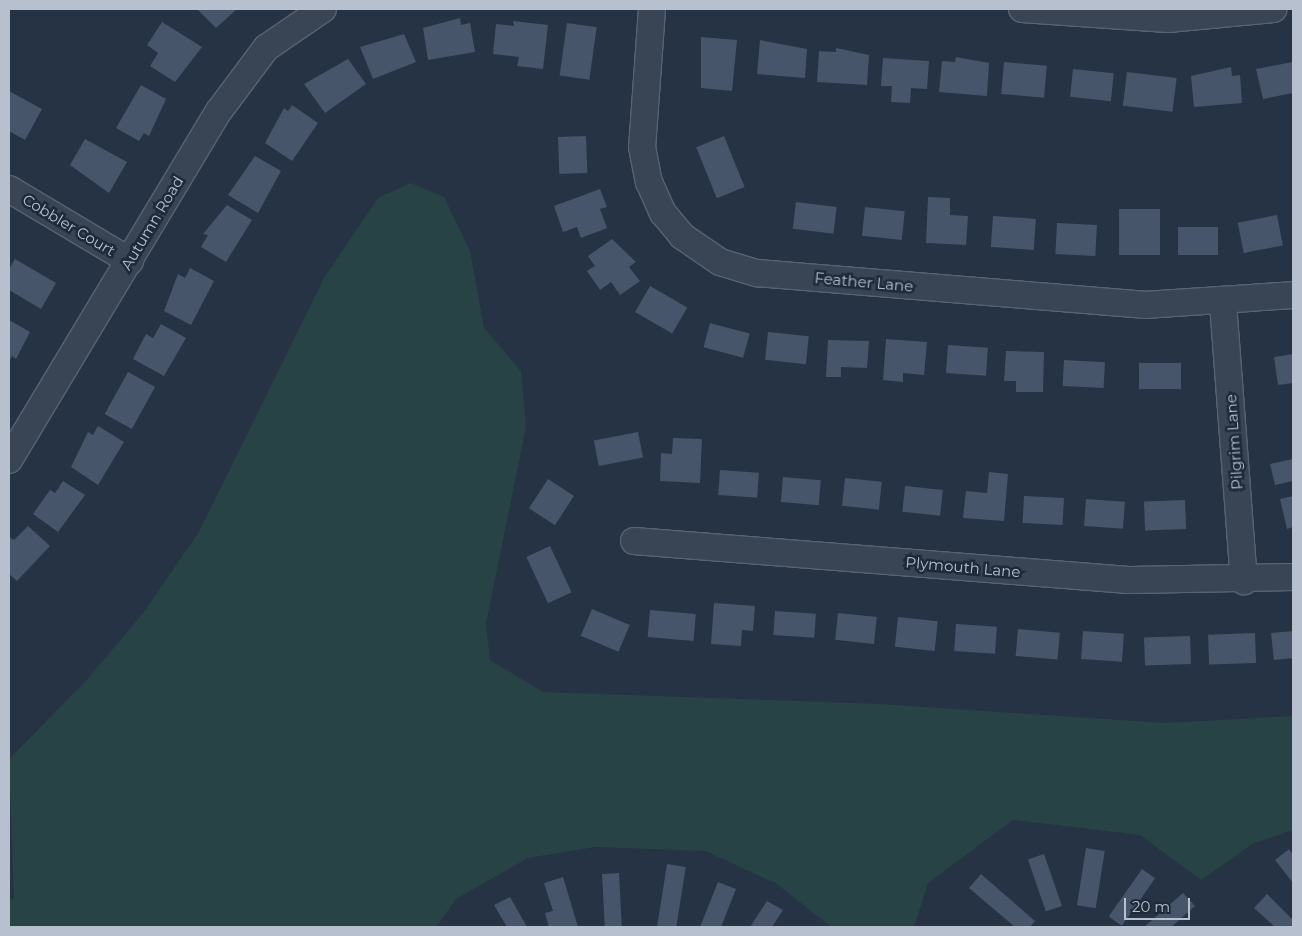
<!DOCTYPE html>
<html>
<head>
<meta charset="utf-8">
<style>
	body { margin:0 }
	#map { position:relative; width:1302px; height:936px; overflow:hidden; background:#253345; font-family:Montserrat,sans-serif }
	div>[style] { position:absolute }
	.green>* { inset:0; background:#274346 }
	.building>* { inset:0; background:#465569; transform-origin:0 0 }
	.roads { filter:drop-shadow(1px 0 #586372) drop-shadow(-1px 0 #586372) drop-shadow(0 1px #586372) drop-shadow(0 -1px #586372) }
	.street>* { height:26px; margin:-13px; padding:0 13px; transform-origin:13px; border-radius:13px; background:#394554 }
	span { translate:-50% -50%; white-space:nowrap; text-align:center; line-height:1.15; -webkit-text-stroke:5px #1e2a3a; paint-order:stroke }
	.street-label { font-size:15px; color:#b7c0ce }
	.frame { position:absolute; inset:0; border:10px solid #b7c0ce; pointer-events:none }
	.scale { position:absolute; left:1124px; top:898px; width:66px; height:22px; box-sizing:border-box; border:2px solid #b7c0ce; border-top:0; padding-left:6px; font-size:15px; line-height:18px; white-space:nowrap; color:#b7c0ce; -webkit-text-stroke:4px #1e2a3a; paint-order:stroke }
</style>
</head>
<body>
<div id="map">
	<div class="green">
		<div style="clip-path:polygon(411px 183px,444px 197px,470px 251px,484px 328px,521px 371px,526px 427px,486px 623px,490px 660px,543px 692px,880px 704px,1165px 723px,1293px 716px,1293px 830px,1252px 844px,1201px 880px,1140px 835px,1013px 820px,928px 883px,914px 927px,831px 927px,777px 884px,705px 851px,595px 847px,528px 858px,456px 899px,436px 927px,9px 927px,9px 900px,14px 898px,9px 759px,84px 683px,143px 613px,199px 532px,324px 278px,378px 198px)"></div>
	</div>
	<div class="building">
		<div style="clip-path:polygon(197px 9px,237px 9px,216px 28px)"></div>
		<div style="clip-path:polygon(460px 18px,461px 25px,470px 23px,475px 52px,428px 60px,423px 28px)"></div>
		<div style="clip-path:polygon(513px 21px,548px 25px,543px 69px,517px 66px,519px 57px,493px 54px,496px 24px,514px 26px)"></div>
		<div style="clip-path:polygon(162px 22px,202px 47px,175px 82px,150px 66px,158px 53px,147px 45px)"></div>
		<div style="left:567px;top:23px;width:30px;height:53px;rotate:8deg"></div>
		<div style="clip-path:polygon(404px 34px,416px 62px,373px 79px,360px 47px)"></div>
		<div style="clip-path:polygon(701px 37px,737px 40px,732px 91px,701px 88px)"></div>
		<div style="clip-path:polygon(760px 40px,807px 49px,805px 78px,757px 74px)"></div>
		<div style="clip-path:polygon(836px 48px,869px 55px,867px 85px,817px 82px,819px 51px,836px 52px)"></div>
		<div style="clip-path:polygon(956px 57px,989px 63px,987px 96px,939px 92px,942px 61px,955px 62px)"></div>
		<div style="clip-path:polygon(883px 58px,929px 61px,927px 89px,911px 88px,910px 103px,891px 102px,892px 86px,881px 86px)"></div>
		<div style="clip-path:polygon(348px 59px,366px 84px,325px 113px,304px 84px)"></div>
		<div style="left:1004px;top:62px;width:43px;height:32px;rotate:5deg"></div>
		<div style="clip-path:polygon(1293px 62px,1293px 93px,1263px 99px,1256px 69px)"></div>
		<div style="clip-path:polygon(1231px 67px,1232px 76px,1240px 75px,1242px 103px,1194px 107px,1191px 76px)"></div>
		<div style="left:1073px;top:69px;width:41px;height:28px;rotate:6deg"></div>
		<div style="left:1127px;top:72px;width:50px;height:34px;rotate:7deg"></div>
		<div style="clip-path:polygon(141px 85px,166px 99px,149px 136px,144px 133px,139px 141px,116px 128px)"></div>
		<div style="clip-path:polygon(9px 91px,42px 109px,25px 140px,9px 131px)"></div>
		<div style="clip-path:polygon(292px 105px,318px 123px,292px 161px,265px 143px,284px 108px,288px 111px)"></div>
		<div style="left:586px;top:136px;width:37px;height:28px;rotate:88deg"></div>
		<div style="left:724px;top:136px;width:55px;height:30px;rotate:68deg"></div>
		<div style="clip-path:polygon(85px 139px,127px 162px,109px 193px,70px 165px)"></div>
		<div style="clip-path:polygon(255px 156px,281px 171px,258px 213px,228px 195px)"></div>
		<div style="clip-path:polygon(600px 189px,607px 207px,600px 209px,607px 228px,581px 238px,577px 227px,563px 232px,554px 206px)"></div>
		<div style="clip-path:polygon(928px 197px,950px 198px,950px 215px,968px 216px,966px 245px,926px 243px)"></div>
		<div style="left:796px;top:202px;width:41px;height:27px;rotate:7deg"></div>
		<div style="clip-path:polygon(227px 205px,252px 220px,226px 262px,201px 247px,208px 235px,203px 234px)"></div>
		<div style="left:865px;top:207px;width:40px;height:29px;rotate:6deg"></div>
		<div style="left:1160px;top:209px;width:46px;height:41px;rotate:90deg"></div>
		<div style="left:1277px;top:215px;width:31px;height:40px;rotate:79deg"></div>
		<div style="left:993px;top:216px;width:43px;height:31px;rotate:4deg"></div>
		<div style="left:1057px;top:223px;width:40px;height:31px;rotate:3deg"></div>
		<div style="left:1178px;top:227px;width:40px;height:28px"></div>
		<div style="clip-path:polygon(612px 239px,636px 262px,629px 267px,640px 281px,620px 295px,611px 282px,600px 290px,587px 271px,595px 266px,588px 256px)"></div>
		<div style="clip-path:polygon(15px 259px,56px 283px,41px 309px,9px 290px,9px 269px)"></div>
		<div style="clip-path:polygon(190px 268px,214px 281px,191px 325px,164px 311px,178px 274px,185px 278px)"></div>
		<div style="left:650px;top:286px;width:43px;height:30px;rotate:30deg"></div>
		<div style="clip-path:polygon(9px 320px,30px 332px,16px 359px,12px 356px,9px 362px)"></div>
		<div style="left:710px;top:323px;width:41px;height:25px;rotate:15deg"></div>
		<div style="clip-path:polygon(161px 324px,186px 338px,164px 376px,133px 359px,146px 334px,153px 338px)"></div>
		<div style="left:768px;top:332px;width:41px;height:28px;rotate:6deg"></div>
		<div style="clip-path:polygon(886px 339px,927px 342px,924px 375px,903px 373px,903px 382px,883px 380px)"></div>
		<div style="clip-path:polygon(828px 340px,869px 341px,867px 368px,841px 367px,841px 377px,826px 377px)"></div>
		<div style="left:948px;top:345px;width:40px;height:28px;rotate:4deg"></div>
		<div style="clip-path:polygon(1006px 351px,1044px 352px,1043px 392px,1016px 392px,1016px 381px,1004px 381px)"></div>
		<div style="clip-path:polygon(1293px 354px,1293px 383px,1278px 385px,1274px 357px)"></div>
		<div style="left:1064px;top:360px;width:41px;height:26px;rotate:3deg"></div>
		<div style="left:1139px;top:363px;width:42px;height:26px"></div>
		<div style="left:128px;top:372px;width:31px;height:48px;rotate:29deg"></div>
		<div style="clip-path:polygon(98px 426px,124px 442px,98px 485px,71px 467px,88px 432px,93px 435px)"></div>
		<div style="left:638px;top:432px;width:26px;height:45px;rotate:79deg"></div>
		<div style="clip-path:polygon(673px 438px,702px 439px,700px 483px,660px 481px,661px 453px,672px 454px)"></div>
		<div style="clip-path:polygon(1293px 459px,1293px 481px,1275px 485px,1270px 464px)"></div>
		<div style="left:720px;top:470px;width:39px;height:25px;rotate:4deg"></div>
		<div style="clip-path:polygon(989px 472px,1008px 474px,1004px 521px,963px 518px,966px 491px,987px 493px)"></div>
		<div style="left:783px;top:477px;width:38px;height:25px;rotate:5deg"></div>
		<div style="left:845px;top:478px;width:37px;height:28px;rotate:6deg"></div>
		<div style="left:548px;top:479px;width:31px;height:35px;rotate:33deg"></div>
		<div style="clip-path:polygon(63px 481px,85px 495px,58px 532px,33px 514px,50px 490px,55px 493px)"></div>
		<div style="left:905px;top:486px;width:38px;height:26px;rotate:6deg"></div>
		<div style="left:1024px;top:496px;width:40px;height:27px;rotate:3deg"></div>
		<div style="clip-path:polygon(1293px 496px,1293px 527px,1287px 529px,1280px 499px)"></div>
		<div style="left:1086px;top:499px;width:39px;height:27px;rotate:4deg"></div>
		<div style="left:1185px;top:500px;width:29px;height:41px;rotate:88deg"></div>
		<div style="clip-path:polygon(28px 526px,50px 546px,17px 581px,9px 574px,9px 537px,14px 540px)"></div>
		<div style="left:550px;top:546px;width:51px;height:26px;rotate:65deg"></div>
		<div style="clip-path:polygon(714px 603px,755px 606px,753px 631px,742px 630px,741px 646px,711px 644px)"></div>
		<div style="left:592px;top:609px;width:41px;height:29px;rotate:23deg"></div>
		<div style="left:650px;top:610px;width:46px;height:27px;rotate:5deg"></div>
		<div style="left:775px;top:611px;width:41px;height:24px;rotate:4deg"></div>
		<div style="left:838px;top:613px;width:39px;height:27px;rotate:6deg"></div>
		<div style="left:898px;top:617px;width:40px;height:30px;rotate:6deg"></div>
		<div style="left:956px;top:624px;width:41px;height:27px;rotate:4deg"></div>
		<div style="left:1018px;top:629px;width:42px;height:27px;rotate:5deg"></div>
		<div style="left:1083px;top:631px;width:41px;height:28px;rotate:4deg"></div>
		<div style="clip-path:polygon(1293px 631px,1293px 658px,1274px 660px,1271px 633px)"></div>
		<div style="left:1255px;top:633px;width:30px;height:47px;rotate:88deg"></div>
		<div style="left:1190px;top:636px;width:28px;height:46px;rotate:88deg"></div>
		<div style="left:1086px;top:848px;width:19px;height:58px;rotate:9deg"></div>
		<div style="clip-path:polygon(1289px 849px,1293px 855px,1293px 883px,1275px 860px)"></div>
		<div style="left:1044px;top:854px;width:55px;height:17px;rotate:71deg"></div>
		<div style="left:667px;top:864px;width:19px;height:64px;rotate:9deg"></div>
		<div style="left:1142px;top:869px;width:16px;height:58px;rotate:35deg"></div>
		<div style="left:619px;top:873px;width:54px;height:17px;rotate:87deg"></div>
		<div style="clip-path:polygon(981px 874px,1035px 921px,1030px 927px,1015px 927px,969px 888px)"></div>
		<div style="clip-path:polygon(563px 877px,578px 927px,549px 927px,545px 913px,553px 911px,544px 883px)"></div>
		<div style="clip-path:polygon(718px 882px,736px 889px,721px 927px,700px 927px)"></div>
		<div style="clip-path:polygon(1183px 893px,1195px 906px,1171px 927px,1144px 927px)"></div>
		<div style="clip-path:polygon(1267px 894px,1293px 920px,1293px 927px,1275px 927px,1254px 908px)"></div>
		<div style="clip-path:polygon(510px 897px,527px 927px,507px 927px,494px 905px)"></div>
		<div style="clip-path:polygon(767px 901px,783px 910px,772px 927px,750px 927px)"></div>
	</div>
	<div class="roads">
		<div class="street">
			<div style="left:652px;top:9px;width:138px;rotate:94.1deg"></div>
			<div style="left:642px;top:147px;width:36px;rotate:79deg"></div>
			<div style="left:649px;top:182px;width:34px;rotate:66deg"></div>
			<div style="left:663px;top:213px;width:30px;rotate:50deg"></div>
			<div style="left:682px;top:236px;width:46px;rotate:34.4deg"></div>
			<div style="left:720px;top:262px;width:39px;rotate:17deg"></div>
			<div style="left:757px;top:273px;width:388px;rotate:4.7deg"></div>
			<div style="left:1144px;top:305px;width:149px;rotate:-3.8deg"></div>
			<div style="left:1022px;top:9px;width:146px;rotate:3.9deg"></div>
			<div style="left:1168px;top:19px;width:106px;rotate:-5.4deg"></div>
			<div style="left:9px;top:189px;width:141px;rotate:30.8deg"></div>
			<div style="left:1223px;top:303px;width:279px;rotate:85.7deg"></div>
			<div style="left:9px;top:460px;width:407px;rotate:-59deg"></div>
			<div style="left:219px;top:111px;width:79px;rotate:-53.3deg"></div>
			<div style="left:266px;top:48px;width:69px;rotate:-34.4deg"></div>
			<div style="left:634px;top:541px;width:496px;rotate:4.5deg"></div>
			<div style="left:1128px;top:580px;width:165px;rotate:-1deg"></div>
		</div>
	</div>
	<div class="street-label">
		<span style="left:152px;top:223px;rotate:-59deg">Autumn Road</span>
		<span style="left:69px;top:225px;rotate:31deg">Cobbler Court</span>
		<span style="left:864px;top:282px;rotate:5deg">Feather Lane</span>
		<span style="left:1234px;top:442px;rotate:-94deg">Pilgrim Lane</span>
		<span style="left:963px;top:567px;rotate:5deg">Plymouth Lane</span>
	</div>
	<div class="frame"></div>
	<div class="scale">20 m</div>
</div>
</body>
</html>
